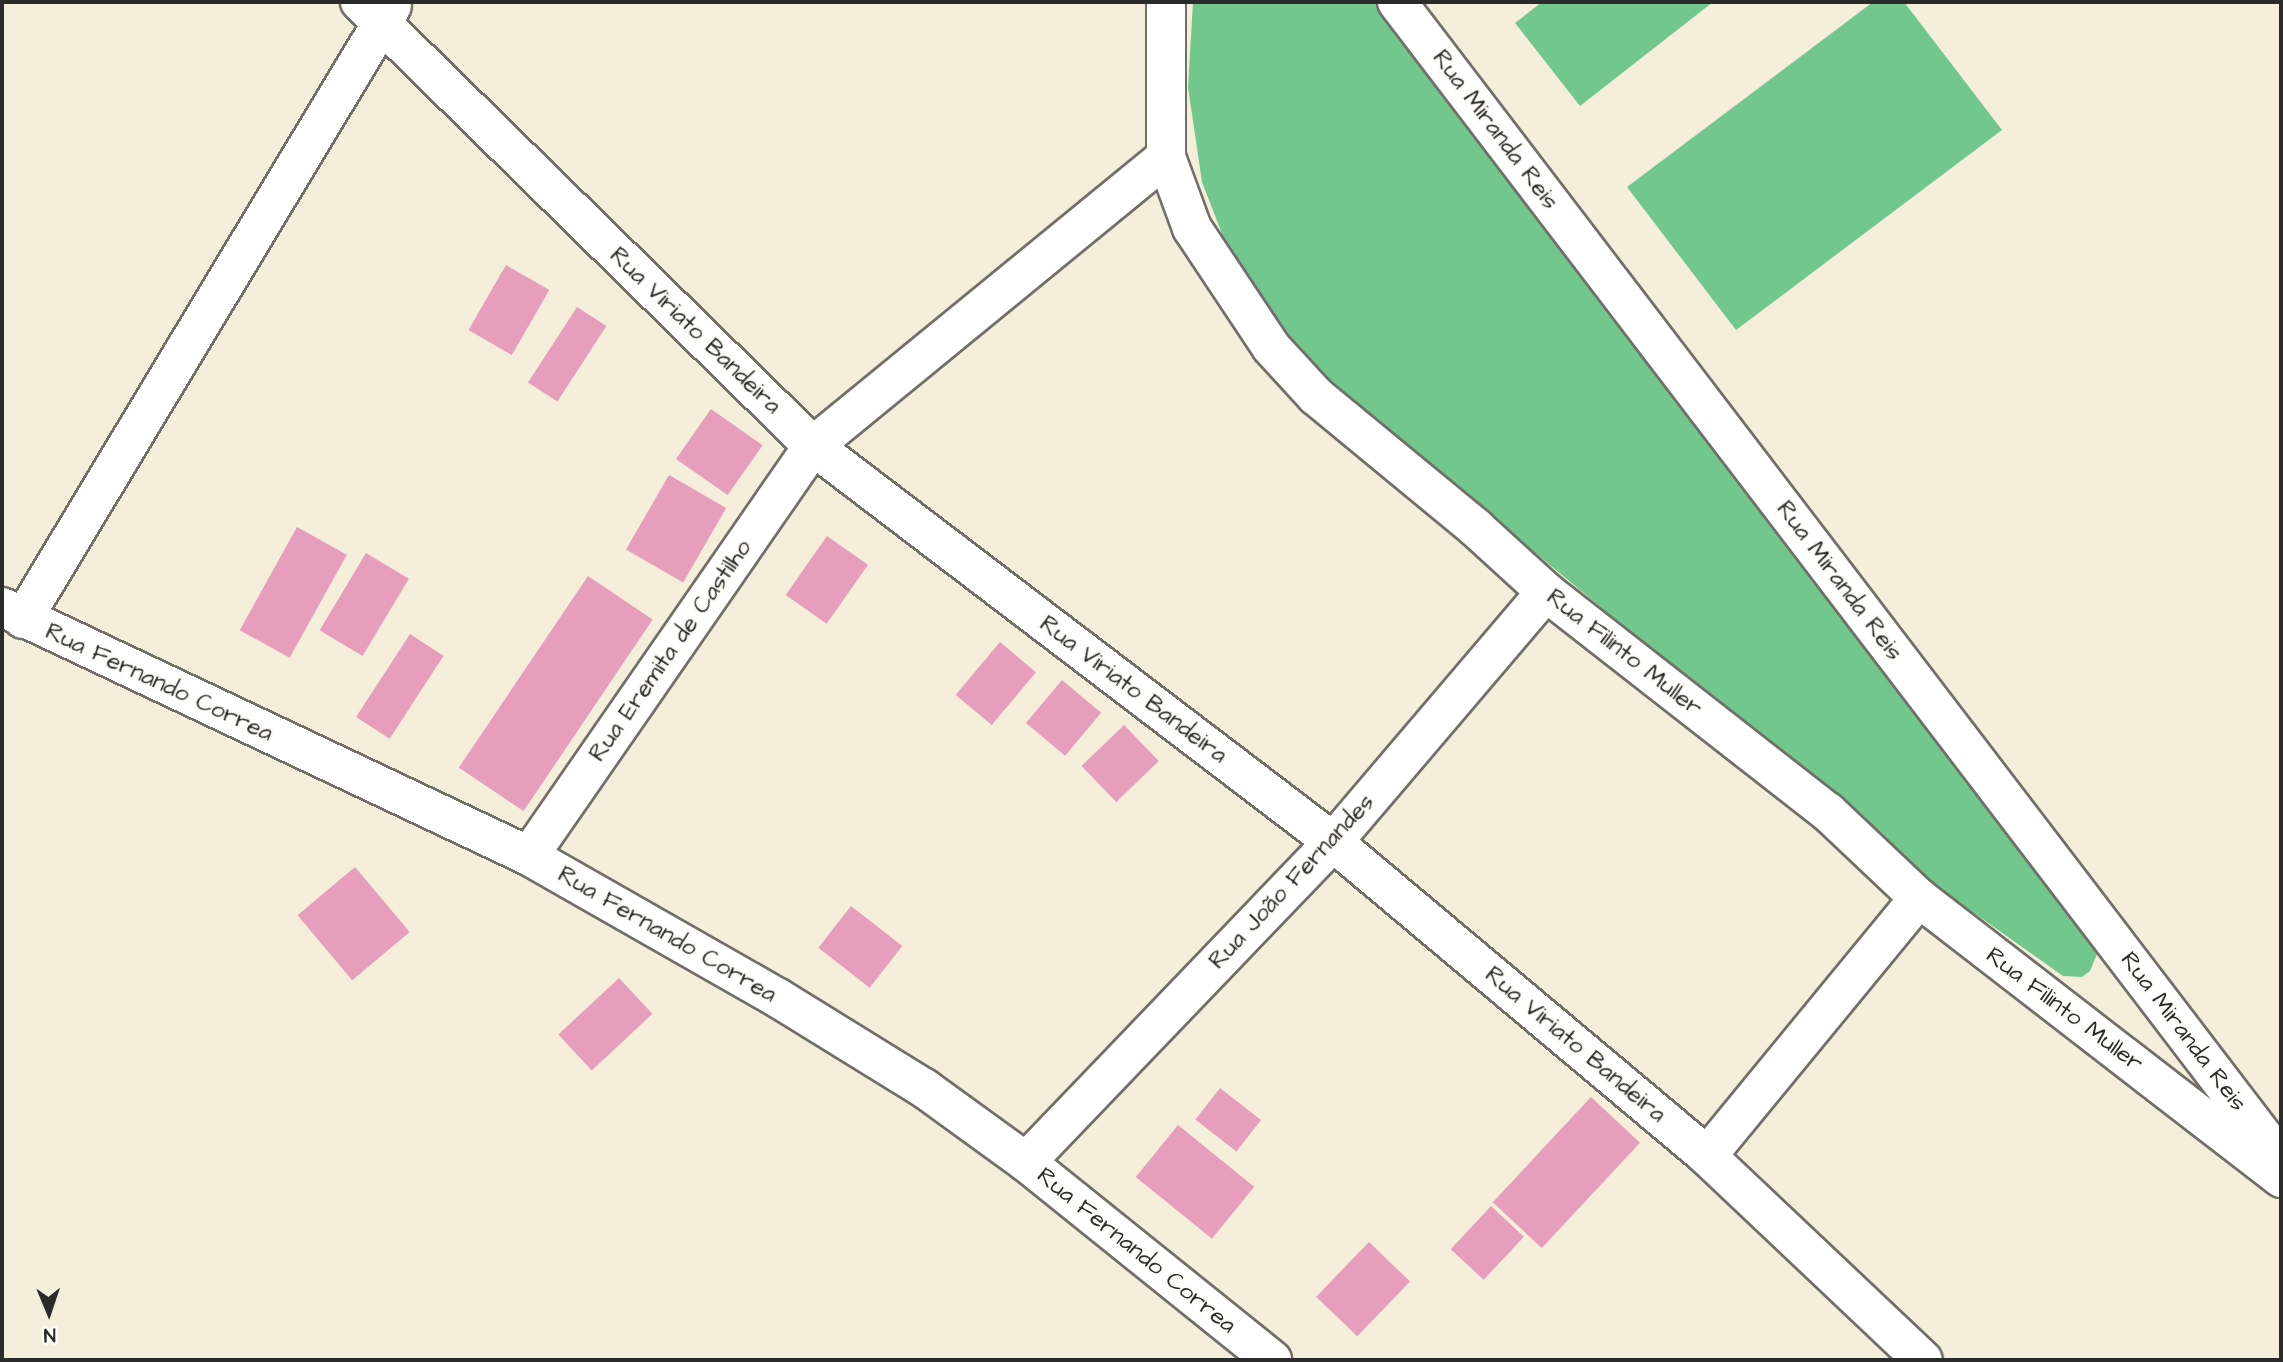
<!DOCTYPE html>
<html>
<head>
<meta charset="utf-8">
<style>
	body { margin:0 }
	#map { position:relative; width:2283px; height:1362px; overflow:hidden; background:#f5eedb; font-family:"Architects Daughter",sans-serif }
	div>[style] { position:absolute }
	.green>* { inset:0; background:#72c88c }
	.building>* { inset:0; background:#e69ebc; transform-origin:0 0 }
	.roads { filter:drop-shadow(2px 0 #726f69) drop-shadow(-2px 0 #726f69) drop-shadow(0 2px #726f69) drop-shadow(0 -2px #726f69) }
	.minor>* { height:38px; margin:-19px; padding:0 19px; transform-origin:19px; border-radius:19px; background:#fff }
	span { translate:-50% -50%; white-space:nowrap; text-align:center; line-height:1.15; -webkit-text-stroke:5px #fdfcf7; paint-order:stroke }
	.street-label { font-size:24px; color:#2b2b2b }
	.frame { position:absolute; inset:0; border:4px solid #2b2b2b; pointer-events:none }
	.north { position:absolute; left:14px; top:1278px; width:70px; height:70px; -webkit-text-stroke:5px #fdfcf7; paint-order:stroke; rotate:178deg; font-size:19px; font-weight:700; line-height:28px; text-align:center; color:#2b2b2b }
	.north::after { content:''; display:block; margin:auto; width:24px; height:32px; background:#2b2b2b; clip-path:polygon(50% 0,100% 100%,50% 72%,0 100%) }
</style>
</head>
<body>
<div id="map">
	<div class="green">
		<div style="clip-path:polygon(1193px 2px,1376px 2px,2095px 944px,2097px 954px,2090px 971px,2082px 977px,2063px 976px,1936px 886px,1308px 364px,1280px 333px,1234px 265px,1202px 182px,1188px 87px)"></div>
		<div style="clip-path:polygon(1542px 2px,1713px 2px,1580px 106px,1515px 23px)"></div>
		<div style="clip-path:polygon(1873px 2px,1904px 2px,2002px 130px,1736px 330px,1627px 187px)"></div>
	</div>
	<div class="building">
		<div style="left:506px;top:265px;width:50px;height:75px;rotate:30deg"></div>
		<div style="left:577px;top:307px;width:35px;height:90px;rotate:33deg"></div>
		<div style="left:711px;top:409px;width:63px;height:61px;rotate:35deg"></div>
		<div style="left:669px;top:475px;width:66px;height:86px;rotate:30deg"></div>
		<div style="left:297px;top:527px;width:57px;height:118px;rotate:29deg"></div>
		<div style="left:827px;top:536px;width:50px;height:72px;rotate:35deg"></div>
		<div style="left:366px;top:553px;width:50px;height:90px;rotate:31deg"></div>
		<div style="left:588px;top:576px;width:78px;height:231px;rotate:34deg"></div>
		<div style="left:410px;top:634px;width:40px;height:99px;rotate:33deg"></div>
		<div style="left:1000px;top:642px;width:47px;height:69px;rotate:40deg"></div>
		<div style="left:1062px;top:680px;width:51px;height:56px;rotate:40deg"></div>
		<div style="left:1124px;top:725px;width:50px;height:59px;rotate:46deg"></div>
		<div style="left:355px;top:867px;width:85px;height:75px;rotate:50deg"></div>
		<div style="left:851px;top:906px;width:65px;height:53px;rotate:38deg"></div>
		<div style="left:619px;top:978px;width:49px;height:83px;rotate:47deg"></div>
		<div style="left:1220px;top:1088px;width:52px;height:40px;rotate:38deg"></div>
		<div style="left:1591px;top:1097px;width:67px;height:144px;rotate:43deg"></div>
		<div style="left:1178px;top:1125px;width:98px;height:67px;rotate:39deg"></div>
		<div style="left:1491px;top:1206px;width:45px;height:59px;rotate:43deg"></div>
		<div style="left:1369px;top:1242px;width:57px;height:76px;rotate:44deg"></div>
	</div>
	<div class="roads">
		<div class="minor">
			<div style="left:360px;top:2px;width:634px;rotate:44.43deg"></div>
			<div style="left:813px;top:446px;width:654px;rotate:37.29deg"></div>
			<div style="left:1333px;top:842px;width:488px;rotate:40deg"></div>
			<div style="left:1707px;top:1156px;width:297px;rotate:43.4deg"></div>
			<div style="left:1166px;top:2px;width:155px;rotate:90deg"></div>
			<div style="left:1166px;top:157px;width:76px;rotate:69.9deg"></div>
			<div style="left:1192px;top:228px;width:143px;rotate:56.4deg"></div>
			<div style="left:1271px;top:347px;width:67px;rotate:47.4deg"></div>
			<div style="left:1316px;top:396px;width:207px;rotate:39.5deg"></div>
			<div style="left:1476px;top:528px;width:95px;rotate:42.4deg"></div>
			<div style="left:1546px;top:592px;width:358px;rotate:38deg"></div>
			<div style="left:1828px;top:812px;width:125px;rotate:43.4deg"></div>
			<div style="left:1919px;top:898px;width:458px;rotate:37.7deg"></div>
			<div style="left:1397px;top:2px;width:1452px;rotate:52.64deg"></div>
			<div style="left:2px;top:607px;width:583px;rotate:25.29deg"></div>
			<div style="left:529px;top:856px;width:287px;rotate:29.7deg"></div>
			<div style="left:778px;top:998px;width:172px;rotate:31.7deg"></div>
			<div style="left:924px;top:1088px;width:126px;rotate:36deg"></div>
			<div style="left:1026px;top:1162px;width:316px;rotate:38.8deg"></div>
			<div style="left:23px;top:619px;width:715px;rotate:-58.95deg"></div>
			<div style="left:529px;top:856px;width:499px;rotate:-55.3deg"></div>
			<div style="left:813px;top:446px;width:456px;rotate:-39.3deg"></div>
			<div style="left:1707px;top:1156px;width:334px;rotate:-50.6deg"></div>
			<div style="left:1026px;top:1162px;width:443px;rotate:-46.2deg"></div>
			<div style="left:1333px;top:842px;width:328px;rotate:-49.6deg"></div>
		</div>
	</div>
	<div class="street-label">
		<span style="left:1495px;top:130px;rotate:53deg">Rua Miranda Reis</span>
		<span style="left:695px;top:331px;rotate:44deg">Rua Viriato Bandeira</span>
		<span style="left:1839px;top:581px;rotate:53deg">Rua Miranda Reis</span>
		<span style="left:671px;top:651px;rotate:-55deg">Rua Eremita de Castilho</span>
		<span style="left:1624px;top:653px;rotate:38deg">Rua Filinto Muller</span>
		<span style="left:159px;top:683px;rotate:25deg">Rua Fernando Correa</span>
		<span style="left:1133px;top:690px;rotate:37deg">Rua Viriato Bandeira</span>
		<span style="left:1292px;top:882px;rotate:-47deg">Rua João Fernandes</span>
		<span style="left:667px;top:935px;rotate:30deg">Rua Fernando Correa</span>
		<span style="left:2064px;top:1010px;rotate:37deg">Rua Filinto Muller</span>
		<span style="left:2183px;top:1032px;rotate:53deg">Rua Miranda Reis</span>
		<span style="left:1575px;top:1045px;rotate:40deg">Rua Viriato Bandeira</span>
		<span style="left:1136px;top:1251px;rotate:39deg">Rua Fernando Correa</span>
	</div>
	<div class="frame"></div>
	<div class="north">N</div>
</div>
</body>
</html>
